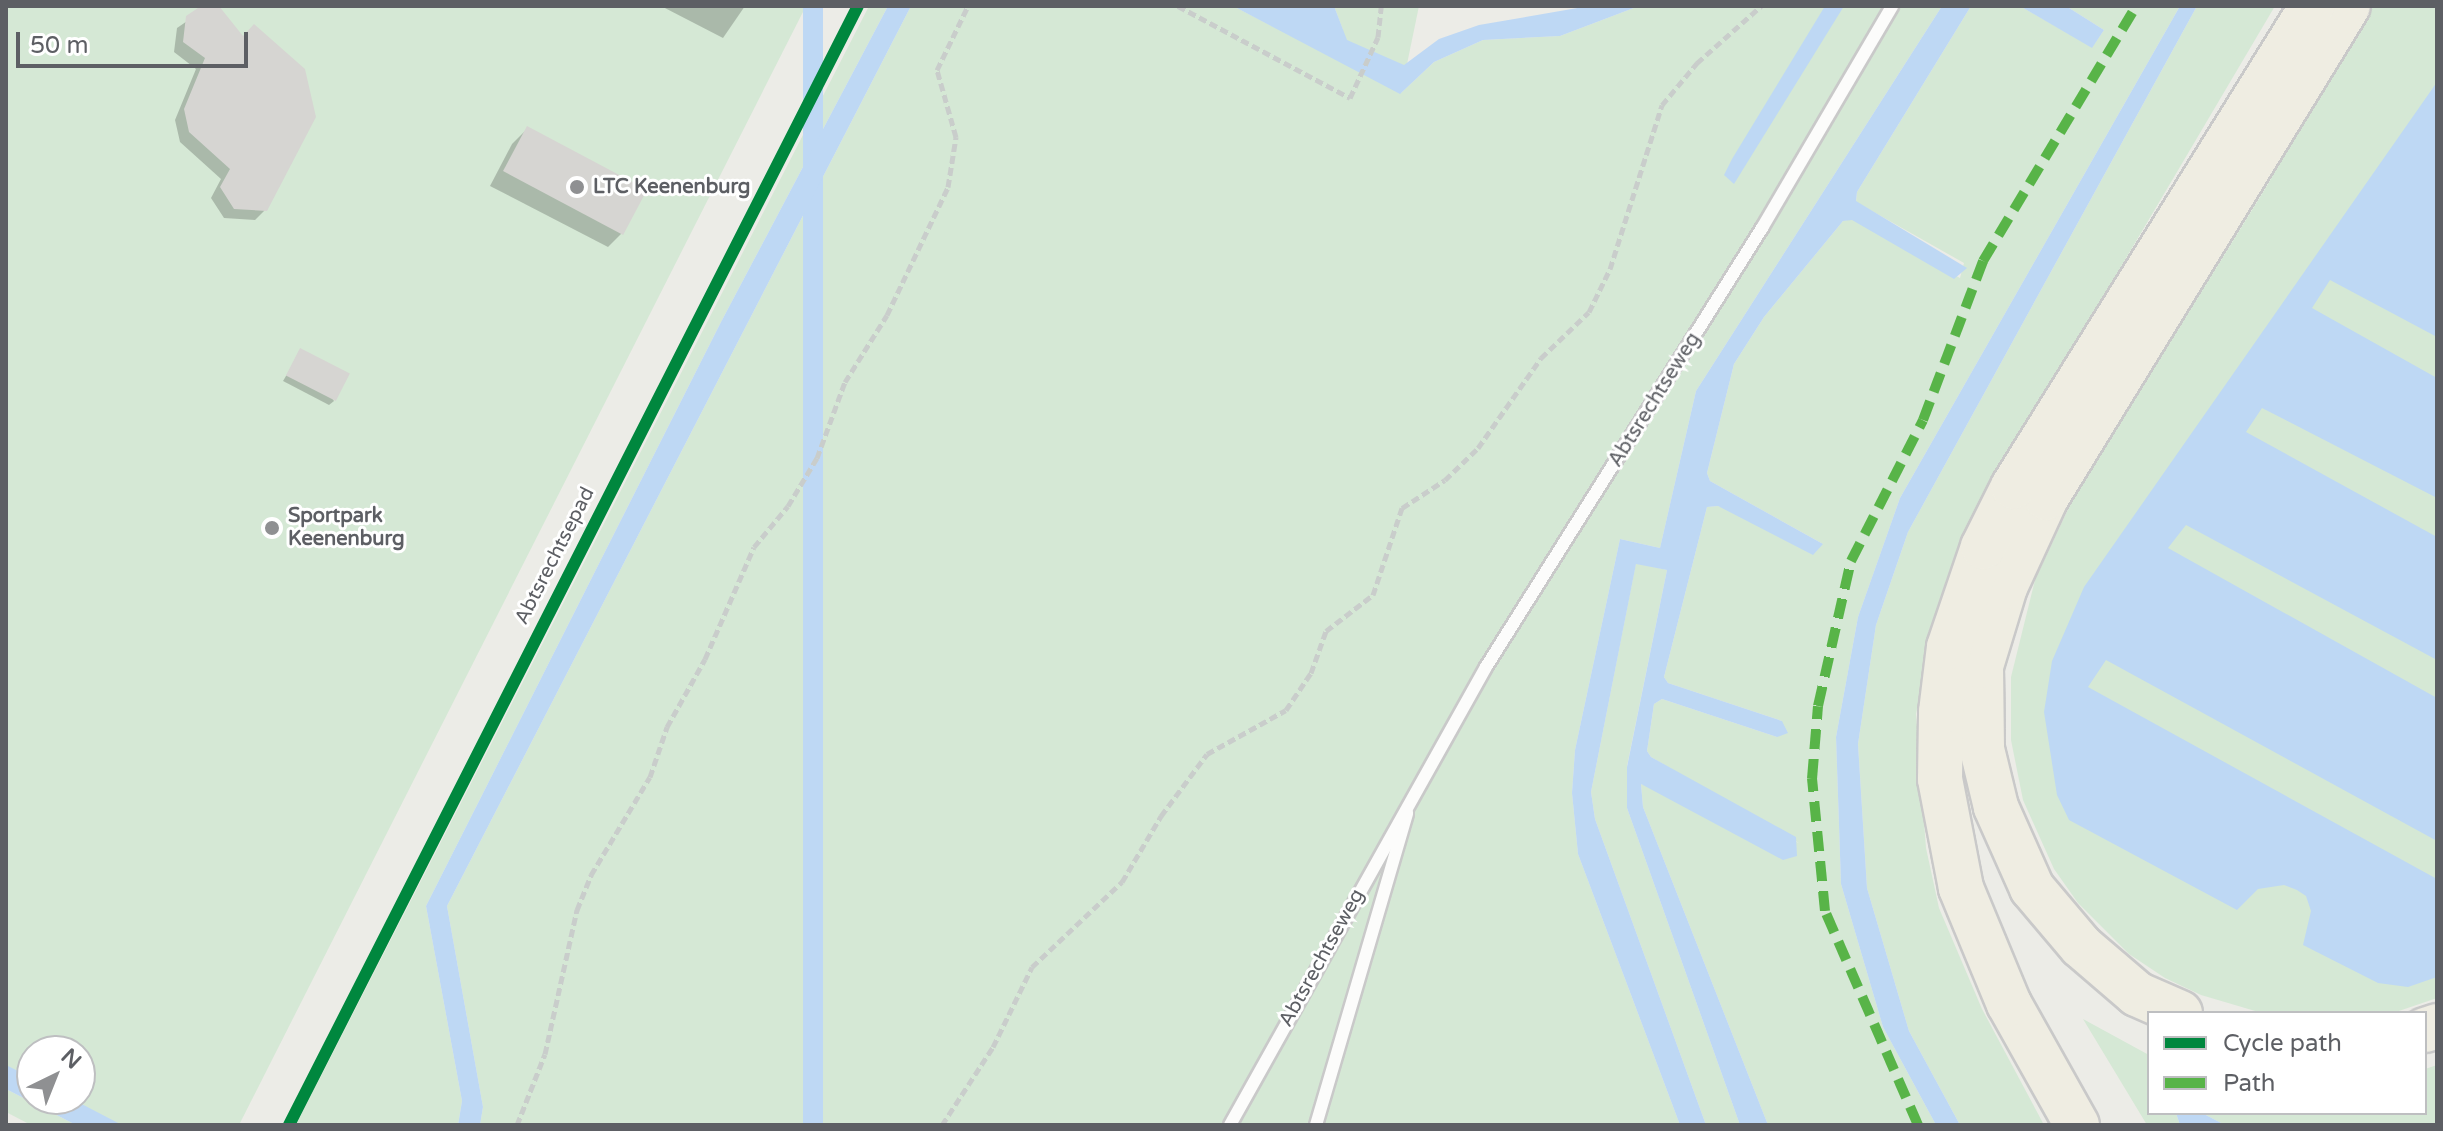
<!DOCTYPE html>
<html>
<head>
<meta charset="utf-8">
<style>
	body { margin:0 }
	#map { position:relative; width:2443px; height:1131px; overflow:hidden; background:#ecece7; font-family:"Varela Round",sans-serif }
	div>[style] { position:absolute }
	.green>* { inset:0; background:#d5e8d5 }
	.water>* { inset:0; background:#bed8f4; transform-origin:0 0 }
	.shadow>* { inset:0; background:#0003 }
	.building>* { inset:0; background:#d6d5d2; transform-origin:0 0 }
	.path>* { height:5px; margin-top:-2.5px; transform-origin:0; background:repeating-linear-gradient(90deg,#c9cdcb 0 8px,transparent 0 12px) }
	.roads { filter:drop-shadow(2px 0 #c9c9c9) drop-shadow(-2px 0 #c9c9c9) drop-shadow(0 2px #c9c9c9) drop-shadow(0 -2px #c9c9c9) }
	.service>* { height:12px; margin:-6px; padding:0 6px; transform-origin:6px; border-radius:6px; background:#fcfcfb }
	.motorway>* { height:44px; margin:-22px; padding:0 22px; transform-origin:22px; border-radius:22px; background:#efede2 }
	.quiet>* { height:10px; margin-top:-5px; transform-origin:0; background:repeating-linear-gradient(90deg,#58b448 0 20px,transparent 0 30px) }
	.cycleway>* { height:12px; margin:-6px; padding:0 6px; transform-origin:6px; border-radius:6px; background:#00873e }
	.dots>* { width:22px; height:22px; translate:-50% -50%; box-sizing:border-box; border:4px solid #fff; border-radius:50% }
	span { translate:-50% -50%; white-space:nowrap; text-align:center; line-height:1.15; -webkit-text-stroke:6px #fff; paint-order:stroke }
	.poi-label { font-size:20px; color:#5d5f64; font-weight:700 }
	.left { translate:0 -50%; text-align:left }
	.street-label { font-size:20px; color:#5d5f64 }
	.frame { position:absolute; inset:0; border:8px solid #5d5f64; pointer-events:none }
	.legend { position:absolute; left:2147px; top:1011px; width:280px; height:104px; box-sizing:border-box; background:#fff; border:2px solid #bebfc1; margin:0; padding:10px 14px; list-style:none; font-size:24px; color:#5d5f64 }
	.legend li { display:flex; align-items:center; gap:16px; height:40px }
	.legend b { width:40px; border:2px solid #bebfc1 }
	.north { position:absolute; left:16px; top:1035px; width:80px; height:80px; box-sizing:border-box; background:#fff; border:2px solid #bebfc1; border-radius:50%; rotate:43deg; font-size:22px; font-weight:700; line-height:32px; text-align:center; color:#5d5f64 }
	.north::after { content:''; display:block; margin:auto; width:28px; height:36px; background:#8f9092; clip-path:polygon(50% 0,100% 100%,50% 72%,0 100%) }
	.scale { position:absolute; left:16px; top:32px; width:232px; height:36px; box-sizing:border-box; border:4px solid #5d5f64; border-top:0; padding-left:10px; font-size:24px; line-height:28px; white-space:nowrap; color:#5d5f64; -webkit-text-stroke:6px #fff; paint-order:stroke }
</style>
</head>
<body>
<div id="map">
	<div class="green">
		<div style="clip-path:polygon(6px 6px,806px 6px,239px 1125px,109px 1125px,60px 1099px,80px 1099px,80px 1051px,32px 1051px,32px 1084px,6px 1070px)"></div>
		<div style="clip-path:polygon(869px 6px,888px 6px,721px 322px,426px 906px,462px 1101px,458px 1125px,296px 1125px)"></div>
		<div style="clip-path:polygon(911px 6px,1233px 6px,1280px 30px,1343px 30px,1334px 6px,1419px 6px,1401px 93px,1434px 62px,1483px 40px,1560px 36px,1639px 6px,1942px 6px,1696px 391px,1660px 548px,1620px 539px,1575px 750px,1572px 793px,1578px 854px,1680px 1125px,480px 1125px,483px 1107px,447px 906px)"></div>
		<div style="clip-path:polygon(1971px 6px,2020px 6px,2092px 47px,2104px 30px,2066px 6px,2180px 6px,1900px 498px,1858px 617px,1836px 737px,1841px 884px,1883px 1027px,1936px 1125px,1768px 1125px,1643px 807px,1641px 784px,1799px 843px,1651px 757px,1647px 751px,1654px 704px,1662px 699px,1777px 737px,1782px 721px,1668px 683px,1664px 677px,1707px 507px,1718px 506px,1823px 544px,1710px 481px,1707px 473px,1734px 364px,1764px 317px,1843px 221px,1852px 219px,1960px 278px,1964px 263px,1856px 202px,1857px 192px)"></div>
		<div style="clip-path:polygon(2197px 6px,2275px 6px,2018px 441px,1934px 624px,1916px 714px,1926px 848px,1939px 908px,1982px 1009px,2044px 1125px,1960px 1125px,1909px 1031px,1867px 888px,1858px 744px,1876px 625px,1908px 532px)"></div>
		<div style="clip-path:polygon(2365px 6px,2437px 6px,2437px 998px,2393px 1013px,2262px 1013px,2201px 995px,2165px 978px,2129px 954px,2078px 903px,2054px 869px,2023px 800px,2011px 740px,2011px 677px,2035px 580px,2071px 503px,2268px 184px)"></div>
		<div style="clip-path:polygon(1636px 563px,1667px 570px,1627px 766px,1627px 808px,1740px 1125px,1706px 1125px,1595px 819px,1591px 792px)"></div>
		<div style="clip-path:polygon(2083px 1019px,2149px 1055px,2149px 1113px,2176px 1113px,2180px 1125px,2147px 1125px)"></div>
		<div style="clip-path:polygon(2437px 1065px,2437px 1125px,2225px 1125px,2202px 1113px,2425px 1113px,2425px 1069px)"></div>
		<div style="clip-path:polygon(6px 1089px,76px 1125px,31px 1125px,6px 1112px)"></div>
	</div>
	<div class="water">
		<div style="left:803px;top:6px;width:20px;height:1260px"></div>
		<div style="clip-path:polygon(888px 6px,911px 6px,447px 906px,483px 1107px,480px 1125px,458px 1125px,462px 1101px,426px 906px,721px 322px)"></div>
		<div style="clip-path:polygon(1233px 6px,1334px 6px,1347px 40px,1404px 65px,1439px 39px,1479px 25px,1589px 6px,1639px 6px,1560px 36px,1483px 40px,1434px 62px,1400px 94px)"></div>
		<div style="clip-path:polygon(1825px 6px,1844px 6px,1734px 184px,1724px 175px,1732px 159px)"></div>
		<div style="clip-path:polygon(1942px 6px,1971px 6px,1857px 192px,1856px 201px,1967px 268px,1954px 279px,1852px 220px,1843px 221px,1764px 317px,1734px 364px,1707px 473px,1710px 481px,1823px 544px,1813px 555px,1718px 506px,1707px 507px,1664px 677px,1668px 683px,1782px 721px,1788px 733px,1777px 737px,1662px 699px,1654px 704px,1647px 751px,1651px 757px,1796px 837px,1797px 856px,1783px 860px,1641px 784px,1643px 807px,1768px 1125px,1740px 1125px,1627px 808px,1627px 767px,1667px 570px,1636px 564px,1591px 792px,1595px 819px,1706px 1125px,1680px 1125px,1578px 854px,1572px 793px,1575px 750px,1620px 539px,1660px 548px,1696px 391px)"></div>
		<div style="clip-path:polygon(2020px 6px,2066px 6px,2104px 30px,2092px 48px)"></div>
		<div style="clip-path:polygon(2180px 6px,2197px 6px,1908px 532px,1876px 625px,1858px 744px,1867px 888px,1909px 1031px,1960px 1125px,1936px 1125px,1883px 1027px,1841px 884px,1836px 737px,1858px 617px,1900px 498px)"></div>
		<div style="clip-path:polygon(2437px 82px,2437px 337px,2330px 280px,2312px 308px,2437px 378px,2437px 498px,2262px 408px,2246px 432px,2437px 537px,2437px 660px,2186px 525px,2168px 548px,2437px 698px,2437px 841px,2106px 660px,2088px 687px,2437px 879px,2437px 977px,2408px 987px,2378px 983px,2303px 945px,2311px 911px,2306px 896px,2297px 890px,2284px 885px,2258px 889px,2237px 910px,2069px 820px,2057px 795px,2044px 712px,2052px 661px,2084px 587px)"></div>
		<div style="clip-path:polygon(6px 1065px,32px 1078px,32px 1099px,72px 1099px,122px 1125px,76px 1125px,6px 1089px)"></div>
		<div style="clip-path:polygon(2176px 1113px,2202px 1113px,2225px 1125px,2180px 1125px)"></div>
	</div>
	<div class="shadow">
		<div style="clip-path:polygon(209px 6px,217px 6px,265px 210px,255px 220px,224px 218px,211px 198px,221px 179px,180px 142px,175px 120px,196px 69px,174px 52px,177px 28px)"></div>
		<div style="clip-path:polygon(661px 6px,745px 6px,723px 38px)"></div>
		<div style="clip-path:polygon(527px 129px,623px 232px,608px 247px,490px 186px,512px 144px)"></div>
		<div style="clip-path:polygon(301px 351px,334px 401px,329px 405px,283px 381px)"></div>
	</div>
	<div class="building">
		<div style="clip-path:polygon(201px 6px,219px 6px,243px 36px,254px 24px,305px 69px,316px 117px,267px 211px,234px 209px,220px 187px,230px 169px,189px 132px,184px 109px,205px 58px,183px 42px,186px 16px)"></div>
		<div style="left:527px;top:126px;width:136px;height:51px;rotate:28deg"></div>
		<div style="left:300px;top:348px;width:56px;height:31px;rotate:27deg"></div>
	</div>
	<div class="path">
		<div style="left:1178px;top:6px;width:195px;rotate:28.1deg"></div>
		<div style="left:1350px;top:98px;width:67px;rotate:-65.3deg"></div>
		<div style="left:1378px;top:37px;width:31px;rotate:-84deg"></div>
		<div style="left:517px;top:1125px;width:76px;rotate:-68.5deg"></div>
		<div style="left:545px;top:1054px;width:148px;rotate:-77.5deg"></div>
		<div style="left:577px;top:910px;width:38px;rotate:-68deg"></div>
		<div style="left:591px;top:875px;width:114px;rotate:-59deg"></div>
		<div style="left:650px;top:777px;width:53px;rotate:-71.2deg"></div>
		<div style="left:667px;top:727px;width:78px;rotate:-60.8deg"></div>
		<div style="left:705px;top:659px;width:122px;rotate:-66.4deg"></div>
		<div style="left:754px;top:547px;width:53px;rotate:-50.3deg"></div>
		<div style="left:788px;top:506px;width:56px;rotate:-58.9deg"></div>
		<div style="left:817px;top:458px;width:81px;rotate:-69.8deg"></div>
		<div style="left:845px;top:382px;width:79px;rotate:-57.9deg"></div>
		<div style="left:887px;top:315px;width:142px;rotate:-64.5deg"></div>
		<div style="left:948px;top:187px;width:51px;rotate:-80.9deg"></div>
		<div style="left:956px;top:137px;width:70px;rotate:-105.8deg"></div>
		<div style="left:937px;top:70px;width:71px;rotate:-64.2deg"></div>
		<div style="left:942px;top:1125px;width:93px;rotate:-56.8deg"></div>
		<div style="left:993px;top:1047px;width:89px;rotate:-64deg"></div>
		<div style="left:1032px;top:967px;width:124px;rotate:-43.4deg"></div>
		<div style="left:1122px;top:882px;width:77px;rotate:-59.4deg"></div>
		<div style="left:1161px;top:816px;width:77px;rotate:-53.4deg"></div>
		<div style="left:1207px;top:754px;width:90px;rotate:-29.1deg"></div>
		<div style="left:1286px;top:710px;width:45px;rotate:-56deg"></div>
		<div style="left:1311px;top:673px;width:45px;rotate:-70.3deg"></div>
		<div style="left:1326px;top:631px;width:59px;rotate:-37.5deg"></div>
		<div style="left:1373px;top:595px;width:92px;rotate:-71.6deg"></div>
		<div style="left:1402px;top:508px;width:51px;rotate:-33.1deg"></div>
		<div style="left:1445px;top:480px;width:46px;rotate:-44.1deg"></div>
		<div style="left:1478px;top:448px;width:110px;rotate:-55deg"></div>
		<div style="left:1541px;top:358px;width:66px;rotate:-43.8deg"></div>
		<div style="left:1589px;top:312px;width:48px;rotate:-64deg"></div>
		<div style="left:1610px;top:269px;width:172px;rotate:-72.4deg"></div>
		<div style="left:1662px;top:105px;width:55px;rotate:-50.2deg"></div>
		<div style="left:1697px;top:63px;width:86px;rotate:-41.7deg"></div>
	</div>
	<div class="roads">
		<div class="service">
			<div style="left:1230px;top:1125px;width:525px;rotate:-60.8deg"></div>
			<div style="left:1486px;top:667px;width:519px;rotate:-57.84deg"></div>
			<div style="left:1762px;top:228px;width:257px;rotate:-59.6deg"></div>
			<div style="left:1316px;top:1125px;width:325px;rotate:-73.7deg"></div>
		</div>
		<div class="motorway">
			<div style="left:2180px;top:1013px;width:47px;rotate:-156.2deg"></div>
			<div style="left:2137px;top:994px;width:74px;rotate:-139.4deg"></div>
			<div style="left:2081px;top:946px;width:76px;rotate:-130.2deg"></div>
			<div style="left:2032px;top:888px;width:89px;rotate:-114deg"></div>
			<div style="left:1996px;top:807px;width:60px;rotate:-103.6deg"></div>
			<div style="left:1982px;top:749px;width:83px;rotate:-90.7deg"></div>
			<div style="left:1981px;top:666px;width:83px;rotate:-73.1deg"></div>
			<div style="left:2005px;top:587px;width:98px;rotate:-65.3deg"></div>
			<div style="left:2046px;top:498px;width:577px;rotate:-58.46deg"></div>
			<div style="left:2425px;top:1030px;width:13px;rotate:-18deg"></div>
			<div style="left:2077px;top:1125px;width:139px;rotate:-119.3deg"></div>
			<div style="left:2009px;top:1004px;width:126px;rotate:-112.5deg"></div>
			<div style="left:1961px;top:888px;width:111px;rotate:-100.9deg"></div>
			<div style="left:1940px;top:779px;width:67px;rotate:-89.1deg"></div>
			<div style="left:1941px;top:712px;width:65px;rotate:-83deg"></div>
			<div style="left:1949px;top:647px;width:106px;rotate:-71.2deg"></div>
			<div style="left:1983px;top:547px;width:67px;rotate:-63.4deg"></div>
			<div style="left:2013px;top:487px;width:566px;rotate:-58.13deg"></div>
		</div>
	</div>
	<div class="quiet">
		<div style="left:1918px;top:1125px;width:233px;rotate:-113.5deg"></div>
		<div style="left:1825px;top:911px;width:133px;rotate:-95.6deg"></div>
		<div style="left:1812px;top:779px;width:73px;rotate:-85.3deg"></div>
		<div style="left:1818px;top:706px;width:149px;rotate:-77.2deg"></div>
		<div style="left:1851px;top:561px;width:158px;rotate:-62.9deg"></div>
		<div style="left:1923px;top:420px;width:170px;rotate:-69.3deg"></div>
		<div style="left:1983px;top:261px;width:297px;rotate:-59deg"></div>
	</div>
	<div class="cycleway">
		<div style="left:289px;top:1125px;width:1255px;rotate:-63.05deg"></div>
	</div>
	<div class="dots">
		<div style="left:577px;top:187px;background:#8f9092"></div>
		<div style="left:272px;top:528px;background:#8f9092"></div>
	</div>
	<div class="poi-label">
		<span class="left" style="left:593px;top:187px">LTC Keenenburg</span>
		<span class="left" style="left:288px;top:528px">Sportpark<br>Keenenburg</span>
	</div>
	<div class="street-label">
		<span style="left:1655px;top:400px;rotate:-58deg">Abtsrechtseweg</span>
		<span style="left:555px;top:556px;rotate:-63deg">Abtsrechtsepad</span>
		<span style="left:1322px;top:958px;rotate:-61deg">Abtsrechtseweg</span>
	</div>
	<div class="frame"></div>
	<ul class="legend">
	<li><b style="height:10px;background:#00873e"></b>Cycle path</li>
	<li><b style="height:10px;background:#58b448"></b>Path</li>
	</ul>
	<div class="north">N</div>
	<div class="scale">50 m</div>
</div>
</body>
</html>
